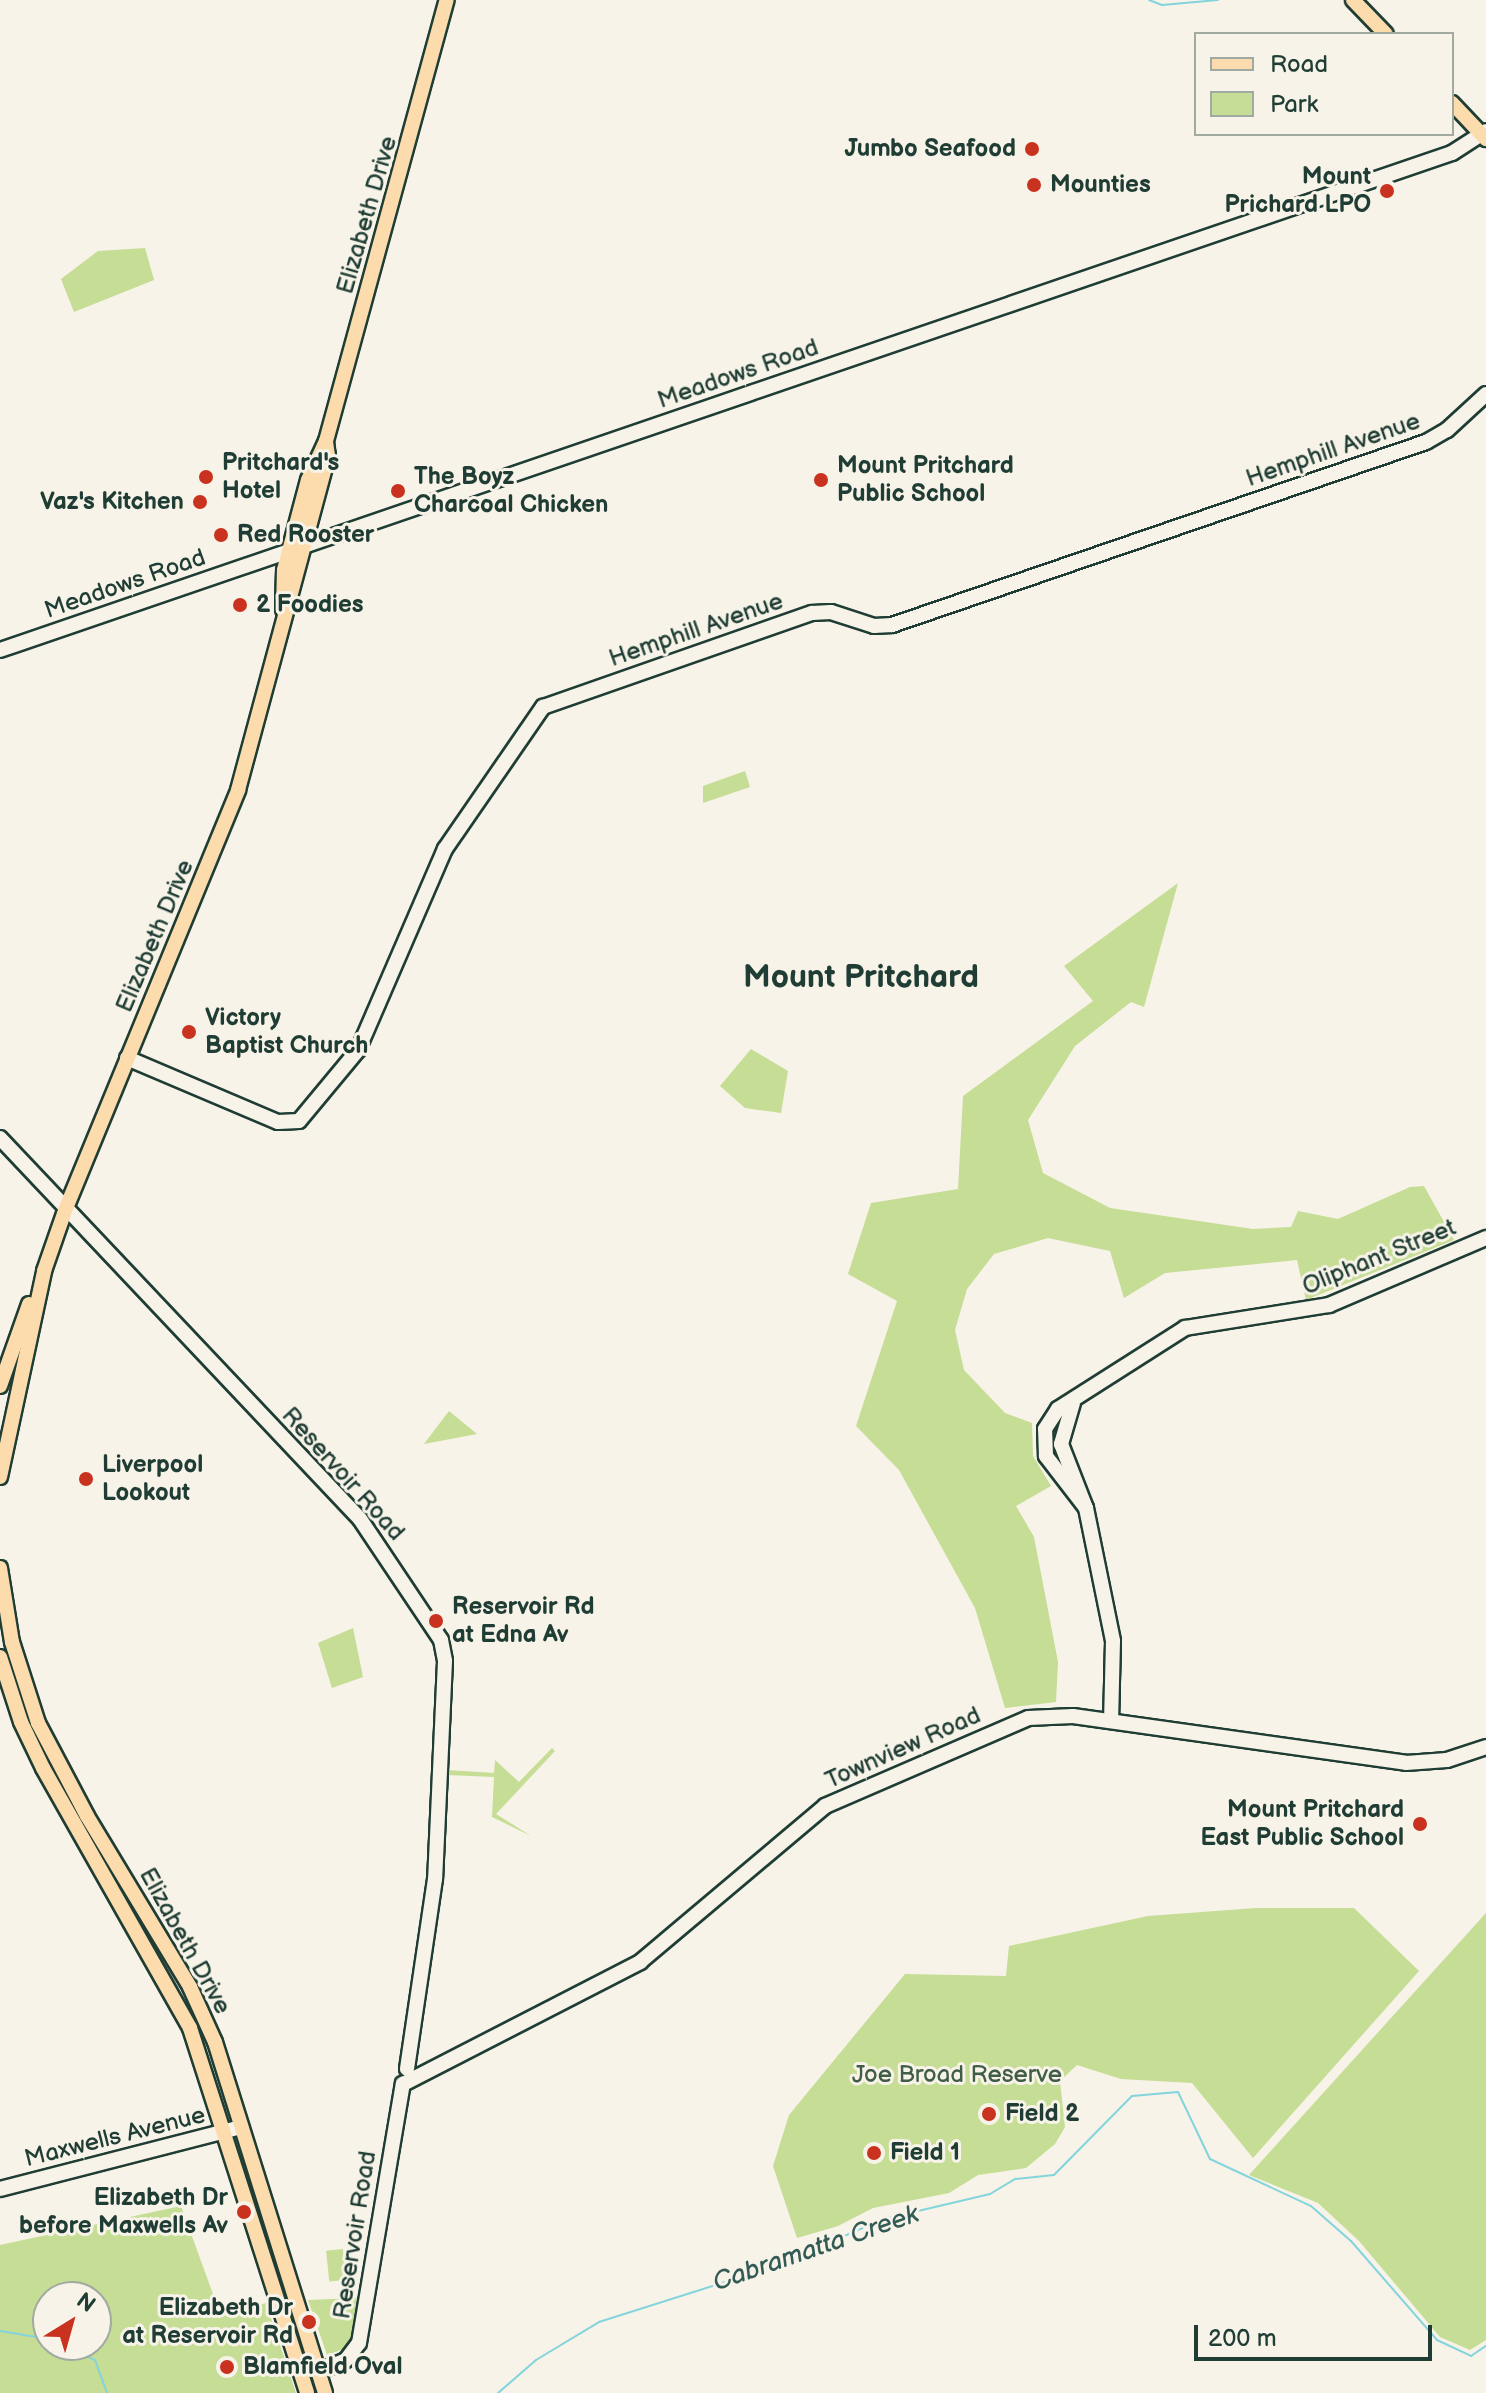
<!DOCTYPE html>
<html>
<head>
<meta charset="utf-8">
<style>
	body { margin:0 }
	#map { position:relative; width:1486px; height:2393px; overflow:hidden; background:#f7f3e8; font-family:"Balsamiq Sans",sans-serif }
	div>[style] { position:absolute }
	.green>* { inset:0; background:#c5dd94; transform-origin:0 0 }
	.stream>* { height:2px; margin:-1px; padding:0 1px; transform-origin:1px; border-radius:1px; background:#83d4dc }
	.roads { filter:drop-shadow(2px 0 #1f3d34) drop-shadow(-2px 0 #1f3d34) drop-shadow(0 2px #1f3d34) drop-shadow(0 -2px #1f3d34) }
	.secondary>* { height:14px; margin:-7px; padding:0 7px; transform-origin:7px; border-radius:7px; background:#f7f3e8 }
	.primary>* { height:14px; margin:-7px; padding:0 7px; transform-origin:7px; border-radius:7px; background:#fcdcac }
	.dots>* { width:22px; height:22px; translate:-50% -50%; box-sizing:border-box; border:4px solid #f7f3e8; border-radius:50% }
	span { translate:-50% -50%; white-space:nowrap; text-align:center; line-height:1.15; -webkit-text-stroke:6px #f7f3e8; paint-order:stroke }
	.poi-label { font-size:24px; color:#1f3d34; font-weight:700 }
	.right { translate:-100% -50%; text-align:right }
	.left { translate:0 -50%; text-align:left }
	.street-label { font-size:24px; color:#1f3d34 }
	.park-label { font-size:24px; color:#405d47 }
	.water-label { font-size:26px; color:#335b56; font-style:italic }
	.district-label { font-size:32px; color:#1f3d34; font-weight:700 }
	.legend { position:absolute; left:1194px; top:32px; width:260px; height:104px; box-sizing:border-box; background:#f7f3e8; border:2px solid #a1aaa0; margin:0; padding:10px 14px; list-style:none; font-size:24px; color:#1f3d34 }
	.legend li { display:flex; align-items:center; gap:16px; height:40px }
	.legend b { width:40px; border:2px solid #a1aaa0 }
	.north { position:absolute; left:32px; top:2281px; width:80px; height:80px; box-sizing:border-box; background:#f7f3e8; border:2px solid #a1aaa0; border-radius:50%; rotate:37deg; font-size:22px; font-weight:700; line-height:32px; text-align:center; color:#1f3d34 }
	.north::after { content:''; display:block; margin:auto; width:28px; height:36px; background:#c8321e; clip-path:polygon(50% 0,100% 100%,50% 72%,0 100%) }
	.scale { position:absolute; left:1194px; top:2325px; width:238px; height:36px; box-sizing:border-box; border:4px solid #1f3d34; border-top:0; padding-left:10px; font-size:24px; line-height:28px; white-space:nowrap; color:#1f3d34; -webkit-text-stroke:6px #f7f3e8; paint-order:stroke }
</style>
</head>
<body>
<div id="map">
	<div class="green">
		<div style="clip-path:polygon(145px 248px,154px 280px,74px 312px,61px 279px,98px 251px)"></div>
		<div style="clip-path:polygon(745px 771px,750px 787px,703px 803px,703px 786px)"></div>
		<div style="clip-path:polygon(1178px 883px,1144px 1007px,1131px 1002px,1075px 1046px,1028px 1120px,1043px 1173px,1110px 1208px,1253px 1229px,1291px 1227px,1298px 1211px,1338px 1219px,1410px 1187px,1424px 1186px,1454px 1240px,1306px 1300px,1297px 1260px,1165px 1273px,1124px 1298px,1110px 1251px,1048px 1238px,994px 1254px,967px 1289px,955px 1330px,964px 1370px,1005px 1413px,1032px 1423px,1033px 1456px,1051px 1486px,1016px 1506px,1034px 1537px,1058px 1662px,1056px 1702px,1005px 1708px,975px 1608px,899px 1470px,856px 1426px,897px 1301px,848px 1274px,871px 1203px,958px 1189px,963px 1096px,1093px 1001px,1064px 966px)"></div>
		<div style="clip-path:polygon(751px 1049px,788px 1071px,781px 1113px,745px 1108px,720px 1086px)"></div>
		<div style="clip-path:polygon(449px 1411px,477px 1434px,424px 1444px)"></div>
		<div style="clip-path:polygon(353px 1628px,363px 1677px,332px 1688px,318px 1643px)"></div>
		<div style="clip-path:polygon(552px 1748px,555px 1751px,496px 1814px,531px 1836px,492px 1817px,494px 1777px,447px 1775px,447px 1770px,494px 1773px,495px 1760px,519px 1782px)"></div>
		<div style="clip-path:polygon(1256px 1908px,1354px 1908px,1419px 1971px,1253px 2158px,1192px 2083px,1121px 2079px,1077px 2065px,1060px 2081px,1065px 2127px,1055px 2144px,1026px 2168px,978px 2175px,949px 2193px,873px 2208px,838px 2226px,797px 2238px,773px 2166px,789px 2115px,905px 1974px,1006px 1976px,1009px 1946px,1148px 1916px)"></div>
		<div style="clip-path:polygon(1486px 1913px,1486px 2340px,1470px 2350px,1440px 2337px,1359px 2241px,1318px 2203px,1249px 2175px)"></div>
		<div style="clip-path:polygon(evenodd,181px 2206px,221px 2316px,266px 2303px,296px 2393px,0 2393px,0 2245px,181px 2206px,48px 2297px,96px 2297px,96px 2345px,48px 2345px,48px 2297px)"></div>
		<div style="left:343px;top:2249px;width:31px;height:17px;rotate:84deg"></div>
		<div style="clip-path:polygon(357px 2298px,349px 2347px,327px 2355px,308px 2300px)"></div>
	</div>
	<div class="stream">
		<div style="left:1149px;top:0;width:14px;rotate:21deg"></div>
		<div style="left:1162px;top:5px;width:56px;rotate:-5.1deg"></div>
		<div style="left:0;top:2331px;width:49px;rotate:9.5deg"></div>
		<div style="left:65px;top:2345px;width:34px;rotate:27deg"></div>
		<div style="left:95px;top:2360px;width:35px;rotate:70deg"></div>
		<div style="left:498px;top:2393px;width:50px;rotate:-41deg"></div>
		<div style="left:536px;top:2360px;width:74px;rotate:-31.1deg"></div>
		<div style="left:599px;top:2322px;width:182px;rotate:-17.6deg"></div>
		<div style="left:772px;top:2267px;width:122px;rotate:-23.2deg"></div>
		<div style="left:884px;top:2219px;width:109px;rotate:-13.3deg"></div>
		<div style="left:990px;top:2194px;width:29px;rotate:-31deg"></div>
		<div style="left:1015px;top:2179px;width:39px;rotate:-6deg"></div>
		<div style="left:1054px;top:2175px;width:111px;rotate:-45.4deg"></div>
		<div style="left:1132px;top:2096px;width:46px;rotate:-5deg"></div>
		<div style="left:1178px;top:2092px;width:74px;rotate:64.5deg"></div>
		<div style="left:1210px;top:2159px;width:111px;rotate:25deg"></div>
		<div style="left:1311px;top:2206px;width:53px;rotate:41.2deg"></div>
		<div style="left:1351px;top:2241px;width:131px;rotate:49deg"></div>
		<div style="left:1437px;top:2340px;width:38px;rotate:25deg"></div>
		<div style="left:1471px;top:2356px;width:18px;rotate:-34deg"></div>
	</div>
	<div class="roads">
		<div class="secondary">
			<div style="left:0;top:650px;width:1535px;rotate:-18.9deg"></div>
			<div style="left:1452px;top:153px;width:40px;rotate:-32.9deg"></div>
			<div style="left:127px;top:1058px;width:164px;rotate:23deg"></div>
			<div style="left:278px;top:1122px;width:21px;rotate:-3deg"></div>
			<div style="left:299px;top:1121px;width:92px;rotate:-50.3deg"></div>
			<div style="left:358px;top:1050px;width:219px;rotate:-66.6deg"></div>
			<div style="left:445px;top:849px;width:173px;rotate:-55.4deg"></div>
			<div style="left:543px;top:707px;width:285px;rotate:-19.3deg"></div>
			<div style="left:812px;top:613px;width:19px;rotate:-3deg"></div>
			<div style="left:831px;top:612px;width:45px;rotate:18deg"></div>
			<div style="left:874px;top:626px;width:18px;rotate:-3deg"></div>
			<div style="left:892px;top:625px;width:564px;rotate:-18.92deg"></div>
			<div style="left:1426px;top:442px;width:24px;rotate:-30deg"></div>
			<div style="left:1447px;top:430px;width:53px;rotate:-42.7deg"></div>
			<div style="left:0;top:1138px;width:524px;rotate:46.62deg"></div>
			<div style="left:360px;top:1519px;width:146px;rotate:56.2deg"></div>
			<div style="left:441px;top:1640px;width:21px;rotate:79deg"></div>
			<div style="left:445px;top:1661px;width:218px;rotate:92.6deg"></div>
			<div style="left:435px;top:1879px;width:192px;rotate:98.4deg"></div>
			<div style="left:1073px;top:1403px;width:43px;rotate:106.3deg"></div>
			<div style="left:1061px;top:1444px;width:69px;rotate:68.7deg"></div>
			<div style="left:1086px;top:1508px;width:136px;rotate:78.5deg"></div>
			<div style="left:1113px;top:1641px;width:80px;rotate:91.4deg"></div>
			<div style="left:1086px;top:1508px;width:66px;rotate:-127.6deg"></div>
			<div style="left:1046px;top:1456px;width:27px;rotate:-92deg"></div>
			<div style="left:1045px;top:1429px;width:24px;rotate:-57deg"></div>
			<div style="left:1058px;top:1409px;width:151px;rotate:-32.5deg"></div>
			<div style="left:1185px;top:1328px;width:146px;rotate:-9.1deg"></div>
			<div style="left:1329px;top:1305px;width:171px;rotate:-23.1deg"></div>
			<div style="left:403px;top:2084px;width:267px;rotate:-27.2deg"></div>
			<div style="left:640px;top:1962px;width:242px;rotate:-40.1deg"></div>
			<div style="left:825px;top:1806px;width:221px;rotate:-23.4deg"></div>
			<div style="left:1028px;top:1718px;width:45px;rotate:-2.5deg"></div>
			<div style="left:1073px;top:1716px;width:336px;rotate:8deg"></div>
			<div style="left:1406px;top:1763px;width:41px;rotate:-4.2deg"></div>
			<div style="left:1447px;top:1760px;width:41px;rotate:-18.4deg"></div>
			<div style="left:0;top:2189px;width:249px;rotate:-14.4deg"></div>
			<div style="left:318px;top:2372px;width:30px;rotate:-23deg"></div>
			<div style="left:346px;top:2360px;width:21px;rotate:-53deg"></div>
			<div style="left:359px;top:2343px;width:263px;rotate:-80.4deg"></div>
		</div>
		<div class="primary">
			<div style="left:1353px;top:0;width:47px;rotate:45.9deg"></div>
			<div style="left:1452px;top:103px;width:50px;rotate:46.6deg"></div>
			<div style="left:283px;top:610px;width:40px;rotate:-88.6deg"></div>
			<div style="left:284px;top:570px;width:93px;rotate:-75.1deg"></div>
			<div style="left:308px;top:480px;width:43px;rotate:-65.2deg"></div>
			<div style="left:0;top:1386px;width:87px;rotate:-70.5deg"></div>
			<div style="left:0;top:1477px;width:211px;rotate:-77.9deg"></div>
			<div style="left:44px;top:1271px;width:67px;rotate:-70.8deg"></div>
			<div style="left:66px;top:1208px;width:452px;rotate:-67.6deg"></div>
			<div style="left:238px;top:790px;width:346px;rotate:-74.9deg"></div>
			<div style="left:328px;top:456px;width:15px;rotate:-98deg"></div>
			<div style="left:326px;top:441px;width:457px;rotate:-74.7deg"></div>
			<div style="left:0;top:1568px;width:75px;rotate:80.8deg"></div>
			<div style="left:12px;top:1642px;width:85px;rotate:72.2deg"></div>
			<div style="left:38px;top:1723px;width:105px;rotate:62.2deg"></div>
			<div style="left:87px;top:1816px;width:200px;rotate:58.9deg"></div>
			<div style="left:190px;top:1987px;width:60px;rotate:65.6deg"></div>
			<div style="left:215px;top:2042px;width:368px;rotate:72.6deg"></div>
			<div style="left:0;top:1657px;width:68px;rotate:72.1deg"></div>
			<div style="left:21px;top:1722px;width:51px;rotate:64.4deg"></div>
			<div style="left:43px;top:1768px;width:299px;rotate:60.5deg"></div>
			<div style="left:190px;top:2028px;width:383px;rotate:72.2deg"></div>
		</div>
	</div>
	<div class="dots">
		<div style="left:1032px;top:149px;background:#c8321e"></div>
		<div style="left:1034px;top:185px;background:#c8321e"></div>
		<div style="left:1387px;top:191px;background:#c8321e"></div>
		<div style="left:206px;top:477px;background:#c8321e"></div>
		<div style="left:821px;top:480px;background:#c8321e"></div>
		<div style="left:398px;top:491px;background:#c8321e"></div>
		<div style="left:200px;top:502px;background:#c8321e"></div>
		<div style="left:221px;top:535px;background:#c8321e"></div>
		<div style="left:240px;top:605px;background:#c8321e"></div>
		<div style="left:189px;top:1032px;background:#c8321e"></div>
		<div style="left:86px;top:1479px;background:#c8321e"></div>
		<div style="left:436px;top:1621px;background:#c8321e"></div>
		<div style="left:1420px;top:1824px;background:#c8321e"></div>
		<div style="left:989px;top:2114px;background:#c8321e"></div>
		<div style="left:874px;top:2153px;background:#c8321e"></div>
		<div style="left:244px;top:2212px;background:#c8321e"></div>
		<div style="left:309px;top:2322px;background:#c8321e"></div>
		<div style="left:227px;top:2367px;background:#c8321e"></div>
	</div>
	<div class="poi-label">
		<span class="right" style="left:1016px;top:149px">Jumbo Seafood</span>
		<span class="right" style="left:1371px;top:191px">Mount<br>Prichard LPO</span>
		<span class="left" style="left:1050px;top:185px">Mounties</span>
		<span class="left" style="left:222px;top:477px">Pritchard's<br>Hotel</span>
		<span class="left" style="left:837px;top:480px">Mount Pritchard<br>Public School</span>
		<span class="left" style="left:414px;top:491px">The Boyz<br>Charcoal Chicken</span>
		<span class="right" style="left:184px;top:502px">Vaz's Kitchen</span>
		<span class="left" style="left:237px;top:535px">Red Rooster</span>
		<span class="left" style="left:256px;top:605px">2 Foodies</span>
		<span class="left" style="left:205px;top:1032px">Victory<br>Baptist Church</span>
		<span class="left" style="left:102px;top:1479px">Liverpool<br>Lookout</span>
		<span class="left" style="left:452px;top:1621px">Reservoir Rd<br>at Edna Av</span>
		<span class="right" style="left:1404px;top:1824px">Mount Pritchard<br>East Public School</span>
		<span class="left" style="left:1005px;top:2114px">Field 2</span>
		<span class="left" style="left:890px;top:2153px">Field 1</span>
		<span class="right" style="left:228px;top:2212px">Elizabeth Dr<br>before Maxwells Av</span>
		<span class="right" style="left:293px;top:2322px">Elizabeth Dr<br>at Reservoir Rd</span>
		<span class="left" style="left:243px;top:2367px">Blamfield Oval</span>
	</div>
	<div class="street-label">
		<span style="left:367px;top:215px;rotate:-74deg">Elizabeth Drive</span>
		<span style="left:738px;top:374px;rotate:-19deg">Meadows Road</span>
		<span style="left:1333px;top:450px;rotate:-19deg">Hemphill Avenue</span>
		<span style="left:125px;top:584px;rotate:-19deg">Meadows Road</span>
		<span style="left:696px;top:630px;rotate:-19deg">Hemphill Avenue</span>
		<span style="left:155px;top:936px;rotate:-67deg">Elizabeth Drive</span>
		<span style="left:1379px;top:1257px;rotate:-22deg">Oliphant Street</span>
		<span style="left:343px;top:1474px;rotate:48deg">Reservoir Road</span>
		<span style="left:903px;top:1748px;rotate:-24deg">Townview Road</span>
		<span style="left:185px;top:1941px;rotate:61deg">Elizabeth Drive</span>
		<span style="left:115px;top:2137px;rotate:-14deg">Maxwells Avenue</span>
		<span style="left:355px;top:2235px;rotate:-81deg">Reservoir Road</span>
	</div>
	<div class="park-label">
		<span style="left:957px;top:2075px">Joe Broad Reserve</span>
	</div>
	<div class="water-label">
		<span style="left:816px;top:2249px;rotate:-19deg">Cabramatta Creek</span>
	</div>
	<div class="district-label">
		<span style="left:861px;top:978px">Mount Pritchard</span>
	</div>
	<ul class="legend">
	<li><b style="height:10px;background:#fcdcac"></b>Road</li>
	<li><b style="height:22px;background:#c5dd94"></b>Park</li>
	</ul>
	<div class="north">N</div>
	<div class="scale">200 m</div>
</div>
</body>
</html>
